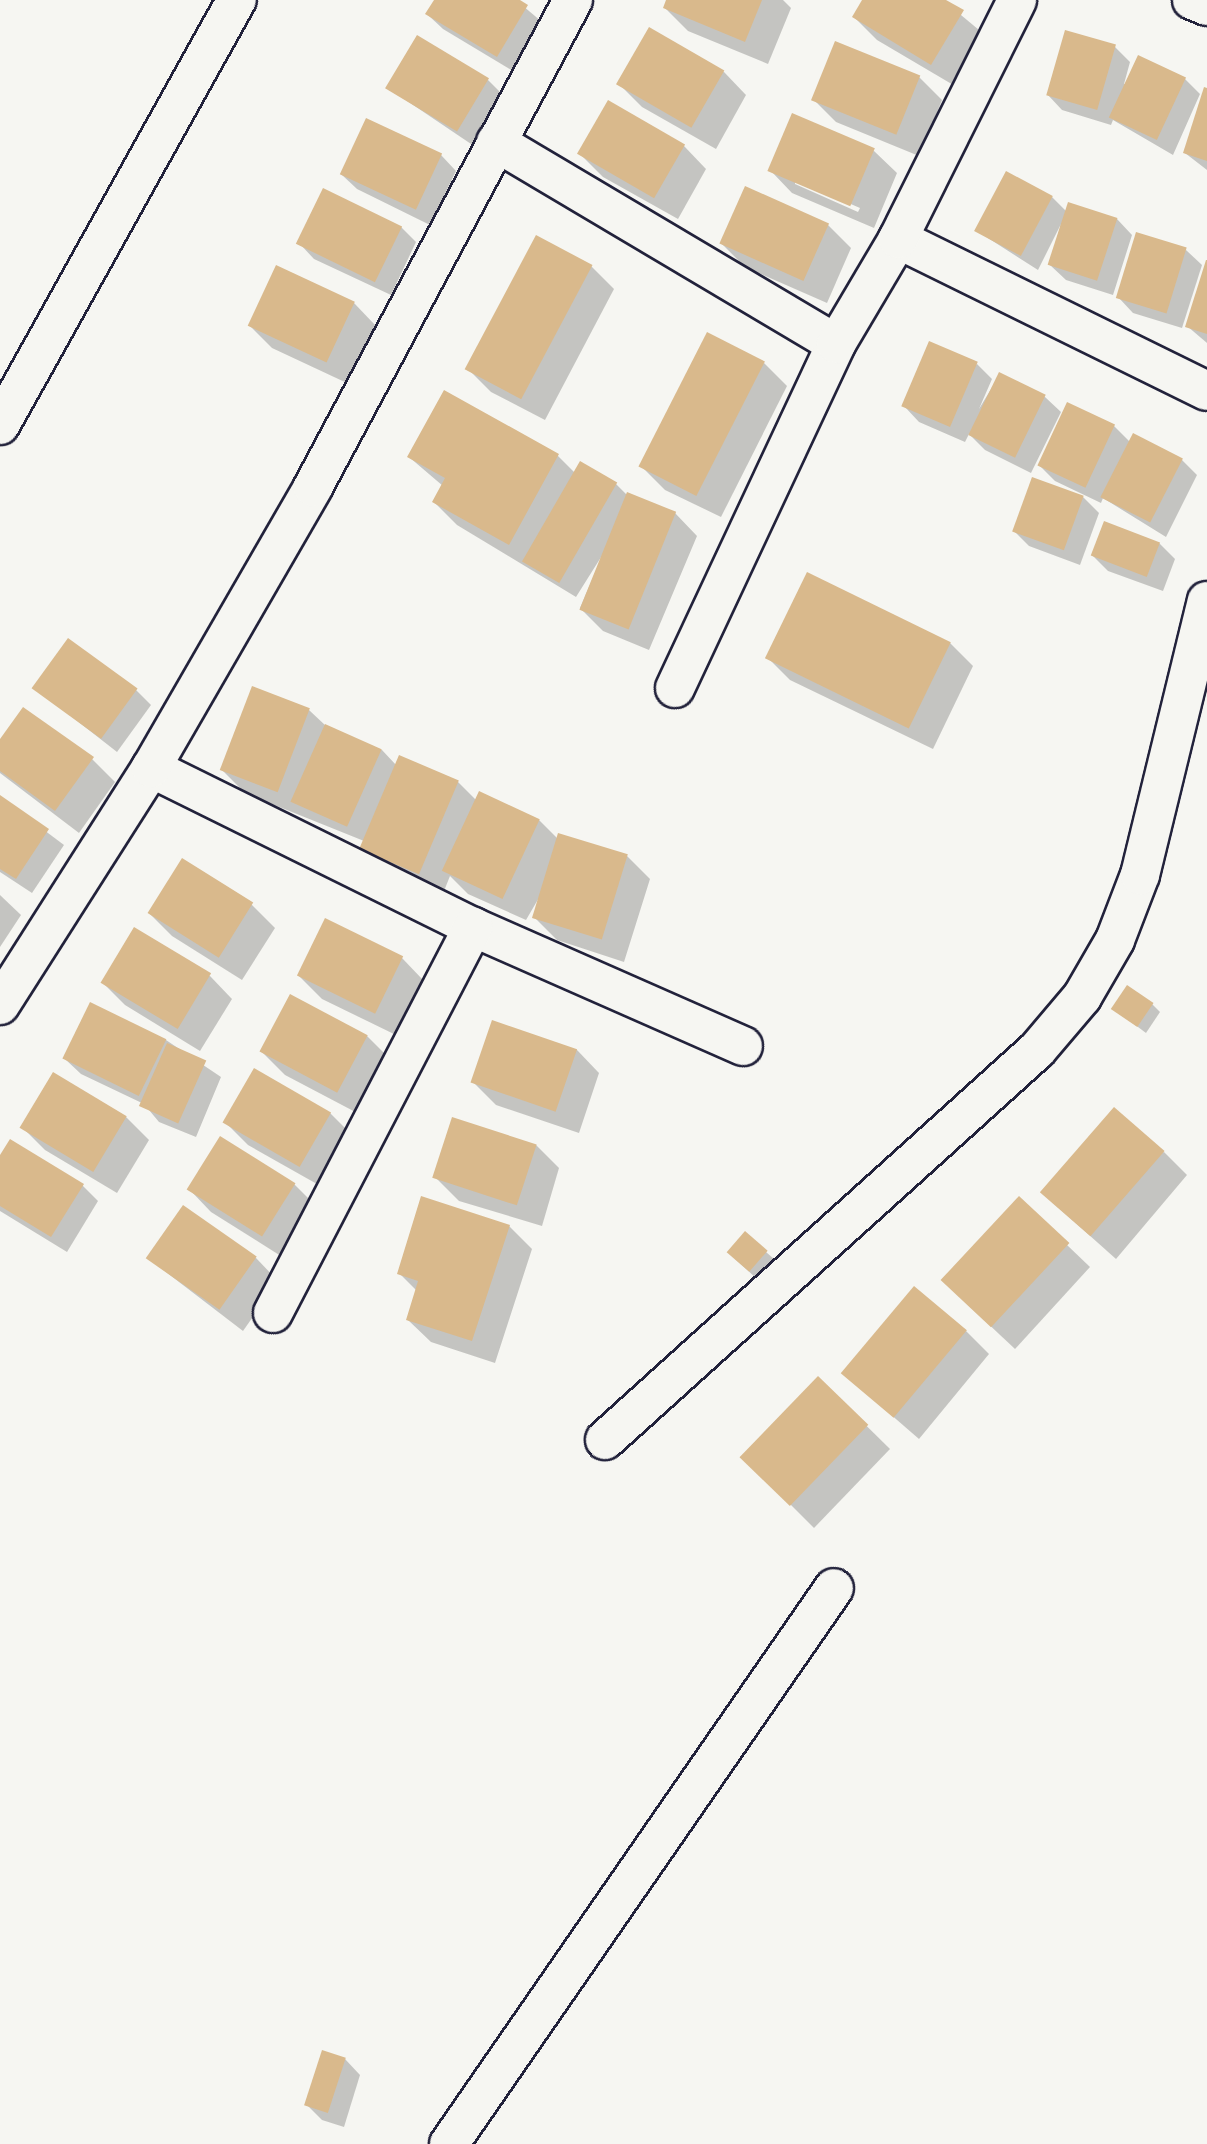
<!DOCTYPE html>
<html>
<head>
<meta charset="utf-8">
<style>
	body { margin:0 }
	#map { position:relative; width:1207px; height:2144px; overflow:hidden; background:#f6f6f2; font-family:"Architects Daughter",sans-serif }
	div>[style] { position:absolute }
	.shadow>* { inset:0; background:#0003 }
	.building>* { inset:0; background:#d9b98c; transform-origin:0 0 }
	.roads { filter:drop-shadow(2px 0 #22223b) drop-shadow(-2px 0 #22223b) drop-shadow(0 2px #22223b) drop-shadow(0 -2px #22223b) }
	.minor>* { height:38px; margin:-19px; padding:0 19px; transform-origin:19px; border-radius:19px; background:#f6f6f2 }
	.secondary>* { height:38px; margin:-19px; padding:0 19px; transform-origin:19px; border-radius:19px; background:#f6f6f2 }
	span { translate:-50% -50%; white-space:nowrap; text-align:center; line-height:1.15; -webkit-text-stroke:5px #f6f6f2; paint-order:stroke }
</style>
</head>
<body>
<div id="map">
	<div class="shadow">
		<div style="clip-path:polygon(436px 0,516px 0,542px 22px,513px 71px,443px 29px,427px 14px)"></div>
		<div style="clip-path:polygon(668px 0,783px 0,791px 8px,768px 64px,688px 31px,665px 8px)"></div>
		<div style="clip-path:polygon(864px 0,943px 0,985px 35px,955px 86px,877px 40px,854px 17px)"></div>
		<div style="clip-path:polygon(836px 43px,919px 77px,942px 100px,919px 156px,836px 122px,813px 99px)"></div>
		<div style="clip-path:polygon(1115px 47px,1130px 62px,1124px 84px,1185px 79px,1200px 94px,1173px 155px,1113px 120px,1111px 125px,1062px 110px,1047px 94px)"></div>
		<div style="clip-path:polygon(724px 72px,746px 95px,716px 149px,642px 107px,619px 84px)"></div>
		<div style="clip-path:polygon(488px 80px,504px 96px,474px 146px,388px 88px)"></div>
		<div style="clip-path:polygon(1207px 90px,1207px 170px,1185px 153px)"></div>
		<div style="clip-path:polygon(684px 146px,706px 169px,678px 219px,603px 177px,580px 154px)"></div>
		<div style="clip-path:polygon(evenodd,874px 151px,897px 173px,874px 228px,792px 193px,770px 170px,874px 151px,795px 180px,860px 208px,858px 212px,795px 184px,795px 180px)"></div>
		<div style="clip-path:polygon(441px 155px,456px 171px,430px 225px,357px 189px,341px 174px)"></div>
		<div style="clip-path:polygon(1052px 197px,1067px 212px,1117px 219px,1132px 235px,1113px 295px,1066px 280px,1050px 265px,1061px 224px,1038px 270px,977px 231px)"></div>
		<div style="clip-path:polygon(828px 225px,851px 248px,827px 303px,745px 267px,722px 244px)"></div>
		<div style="clip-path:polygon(401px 227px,416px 242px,391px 295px,314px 259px,299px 243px)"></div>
		<div style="clip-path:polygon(1186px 250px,1202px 265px,1182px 328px,1133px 313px,1118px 297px)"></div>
		<div style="clip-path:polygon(1207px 264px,1207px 343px,1187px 326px)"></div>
		<div style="clip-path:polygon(591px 266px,614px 289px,545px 420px,491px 392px,468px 369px)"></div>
		<div style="clip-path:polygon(354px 303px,376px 326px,349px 384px,272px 348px,249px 325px)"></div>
		<div style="clip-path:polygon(764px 363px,787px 386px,721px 517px,665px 490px,642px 467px)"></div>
		<div style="clip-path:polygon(977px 364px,992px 379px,979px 409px,1000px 374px,1045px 397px,1061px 412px,1031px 473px,985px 450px,969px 434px,965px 442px,919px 422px,904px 406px)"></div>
		<div style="clip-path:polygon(445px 393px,558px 456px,575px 473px,616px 484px,628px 496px,675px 513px,697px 536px,649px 650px,603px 631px,580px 608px,603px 554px,576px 597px,457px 525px,434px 502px,443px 486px,409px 457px)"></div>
		<div style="clip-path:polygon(1114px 426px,1130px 442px,1182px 460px,1197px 475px,1166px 537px,1103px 498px,1101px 503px,1055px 481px,1040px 466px)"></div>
		<div style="clip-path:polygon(1083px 497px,1099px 513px,1080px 565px,1029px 546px,1014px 531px)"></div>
		<div style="clip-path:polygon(1159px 543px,1175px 559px,1163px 591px,1108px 571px,1093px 556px)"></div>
		<div style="clip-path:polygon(950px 643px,973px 666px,933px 749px,790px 680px,767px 657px)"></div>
		<div style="clip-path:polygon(35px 688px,136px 690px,151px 705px,117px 752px)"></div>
		<div style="clip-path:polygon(309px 710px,326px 726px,382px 750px,397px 766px,458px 782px,477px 801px,539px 820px,558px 839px,627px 856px,650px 879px,624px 962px,557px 940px,534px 917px,540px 896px,526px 920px,468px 894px,450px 876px,442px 896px,384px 871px,361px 848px,364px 841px,245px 793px,222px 770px)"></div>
		<div style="clip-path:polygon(0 742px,92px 759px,115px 782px,79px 833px,0 773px)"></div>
		<div style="clip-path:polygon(0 797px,64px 845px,32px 893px,0 872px)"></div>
		<div style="clip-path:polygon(183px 861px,252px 905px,275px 928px,242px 980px,172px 936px,149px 913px)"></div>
		<div style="clip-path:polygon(0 895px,21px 915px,0 947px)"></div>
		<div style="clip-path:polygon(402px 958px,424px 981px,398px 1036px,322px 999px,299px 976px)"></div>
		<div style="clip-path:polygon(210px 976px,232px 999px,200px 1051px,125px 1005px,102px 982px)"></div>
		<div style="clip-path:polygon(1152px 1004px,1160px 1012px,1146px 1033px,1114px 1009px)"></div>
		<div style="clip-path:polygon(493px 1022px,577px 1050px,599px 1073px,579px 1133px,496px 1105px,473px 1082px)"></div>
		<div style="clip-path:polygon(367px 1036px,390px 1059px,361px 1115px,285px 1075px,262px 1052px)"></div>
		<div style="clip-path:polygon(166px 1040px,221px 1077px,196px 1137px,159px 1122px,144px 1104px,81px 1074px,65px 1059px)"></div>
		<div style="clip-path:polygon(330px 1113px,353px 1136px,324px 1188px,248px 1145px,225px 1122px)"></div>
		<div style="clip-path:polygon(126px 1117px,149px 1140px,117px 1193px,45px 1150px,22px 1127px)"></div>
		<div style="clip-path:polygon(536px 1145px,559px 1168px,542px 1226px,459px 1201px,436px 1178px)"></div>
		<div style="clip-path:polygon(1164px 1152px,1187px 1175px,1116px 1259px,1042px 1193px)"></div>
		<div style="clip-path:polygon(0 1159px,82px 1185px,98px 1201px,67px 1252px,0 1211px)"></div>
		<div style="clip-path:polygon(294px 1184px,317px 1207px,284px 1258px,211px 1212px,189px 1189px)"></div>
		<div style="clip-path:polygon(1019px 1199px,1090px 1267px,1015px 1349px,966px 1303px)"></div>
		<div style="clip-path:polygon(509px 1226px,532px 1249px,495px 1363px,431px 1342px,408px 1320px,417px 1291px,399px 1273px)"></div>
		<div style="clip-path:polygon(766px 1252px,774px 1259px,756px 1278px,735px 1259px)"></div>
		<div style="clip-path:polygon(256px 1258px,278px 1281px,243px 1331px,149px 1259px)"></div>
		<div style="clip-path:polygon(966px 1331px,989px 1354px,919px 1439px,844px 1374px)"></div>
		<div style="clip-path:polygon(818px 1378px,890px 1449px,814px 1528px,766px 1480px)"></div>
		<div style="clip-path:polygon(345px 2059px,360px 2075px,344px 2127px,322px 2120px,307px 2105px)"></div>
	</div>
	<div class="building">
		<div style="clip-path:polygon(434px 0,520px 0,528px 5px,497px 57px,425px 14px)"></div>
		<div style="clip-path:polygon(666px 0,762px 0,745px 42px,663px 8px)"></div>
		<div style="clip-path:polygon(862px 0,946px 0,964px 10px,931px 65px,852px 17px)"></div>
		<div style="left:649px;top:27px;width:87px;height:66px;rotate:30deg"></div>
		<div style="left:1065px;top:30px;width:53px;height:68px;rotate:16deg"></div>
		<div style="left:417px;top:35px;width:84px;height:62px;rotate:31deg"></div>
		<div style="left:835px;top:41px;width:92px;height:64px;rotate:22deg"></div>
		<div style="left:1138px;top:55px;width:53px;height:69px;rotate:25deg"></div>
		<div style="clip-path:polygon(1204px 87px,1207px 88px,1207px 161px,1183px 153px)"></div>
		<div style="left:608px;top:100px;width:89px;height:62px;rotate:30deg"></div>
		<div style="left:792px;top:113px;width:90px;height:63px;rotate:23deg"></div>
		<div style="left:366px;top:118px;width:84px;height:62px;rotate:25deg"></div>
		<div style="left:1006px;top:171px;width:53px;height:68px;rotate:28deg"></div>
		<div style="left:745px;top:186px;width:92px;height:63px;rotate:24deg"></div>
		<div style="left:323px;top:188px;width:88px;height:62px;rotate:26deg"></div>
		<div style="left:1068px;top:202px;width:52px;height:66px;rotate:18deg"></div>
		<div style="left:1136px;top:232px;width:53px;height:69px;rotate:17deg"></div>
		<div style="left:536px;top:235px;width:64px;height:152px;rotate:28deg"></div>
		<div style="clip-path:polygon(1206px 260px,1207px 260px,1207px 334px,1185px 327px)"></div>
		<div style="left:276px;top:265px;width:87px;height:67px;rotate:25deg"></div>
		<div style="left:707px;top:332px;width:65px;height:151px;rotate:27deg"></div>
		<div style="left:929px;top:341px;width:53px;height:71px;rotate:23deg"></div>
		<div style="left:999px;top:372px;width:52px;height:70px;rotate:26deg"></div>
		<div style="clip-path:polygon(444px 390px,559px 454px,509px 545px,432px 502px,445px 478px,407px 457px)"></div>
		<div style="left:1067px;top:402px;width:53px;height:70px;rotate:25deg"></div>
		<div style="left:1133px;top:433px;width:56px;height:72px;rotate:27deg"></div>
		<div style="left:580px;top:461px;width:43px;height:116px;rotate:30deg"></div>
		<div style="left:1032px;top:477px;width:55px;height:58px;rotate:20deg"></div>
		<div style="left:627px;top:492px;width:53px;height:127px;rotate:22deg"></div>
		<div style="left:1104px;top:521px;width:60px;height:37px;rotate:21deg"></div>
		<div style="left:807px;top:572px;width:160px;height:96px;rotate:26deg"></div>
		<div style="left:68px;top:638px;width:86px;height:62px;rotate:36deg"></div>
		<div style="left:252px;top:686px;width:62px;height:90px;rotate:21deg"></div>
		<div style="clip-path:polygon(23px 707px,94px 757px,55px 811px,0 771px,0 739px)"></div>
		<div style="left:325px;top:724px;width:62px;height:85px;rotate:24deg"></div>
		<div style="left:399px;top:755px;width:65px;height:102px;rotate:23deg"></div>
		<div style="left:479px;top:791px;width:67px;height:88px;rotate:25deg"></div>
		<div style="clip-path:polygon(0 795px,49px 829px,16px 879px,0 869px)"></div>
		<div style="left:558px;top:833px;width:73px;height:89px;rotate:17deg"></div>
		<div style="left:182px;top:858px;width:84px;height:65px;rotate:32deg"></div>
		<div style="left:325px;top:918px;width:87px;height:64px;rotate:26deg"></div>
		<div style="left:134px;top:927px;width:90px;height:65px;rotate:31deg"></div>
		<div style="left:1127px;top:985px;width:32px;height:29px;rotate:34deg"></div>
		<div style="left:290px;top:994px;width:88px;height:65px;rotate:28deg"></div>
		<div style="left:90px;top:1002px;width:85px;height:63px;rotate:26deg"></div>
		<div style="left:492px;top:1020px;width:90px;height:66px;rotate:19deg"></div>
		<div style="left:167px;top:1043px;width:43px;height:69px;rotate:24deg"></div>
		<div style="left:254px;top:1068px;width:89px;height:63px;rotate:30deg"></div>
		<div style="left:53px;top:1072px;width:86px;height:65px;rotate:31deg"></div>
		<div style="left:1114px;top:1107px;width:67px;height:113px;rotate:41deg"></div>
		<div style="left:452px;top:1117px;width:89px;height:64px;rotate:18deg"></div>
		<div style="left:220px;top:1136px;width:89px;height:63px;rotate:32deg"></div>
		<div style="clip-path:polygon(10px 1139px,84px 1184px,51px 1237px,0 1206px,0 1155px)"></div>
		<div style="clip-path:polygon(421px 1196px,510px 1225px,472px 1341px,406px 1320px,418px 1281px,397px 1274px)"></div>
		<div style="left:1019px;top:1196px;width:69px;height:115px;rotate:43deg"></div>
		<div style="left:183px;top:1205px;width:90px;height:65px;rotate:35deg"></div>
		<div style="left:745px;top:1231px;width:30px;height:28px;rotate:41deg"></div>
		<div style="left:914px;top:1286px;width:69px;height:114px;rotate:40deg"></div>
		<div style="left:818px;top:1376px;width:70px;height:113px;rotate:44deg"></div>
		<div style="left:322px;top:2050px;width:25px;height:58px;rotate:18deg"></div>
	</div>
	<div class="roads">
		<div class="minor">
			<div style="left:1192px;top:0;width:16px;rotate:22deg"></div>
			<div style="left:496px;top:142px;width:395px;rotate:30.7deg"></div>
			<div style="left:898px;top:239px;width:344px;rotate:26.2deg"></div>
			<div style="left:675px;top:688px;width:380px;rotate:-64.9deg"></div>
			<div style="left:836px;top:344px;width:122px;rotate:-59.4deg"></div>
			<div style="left:898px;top:239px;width:267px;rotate:-63.5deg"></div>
			<div style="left:151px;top:768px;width:359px;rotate:26.3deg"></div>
			<div style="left:473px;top:927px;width:295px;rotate:23.8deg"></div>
			<div style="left:0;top:1005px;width:281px;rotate:-57.5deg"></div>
			<div style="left:151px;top:768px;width:324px;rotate:-60deg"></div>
			<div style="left:313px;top:487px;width:552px;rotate:-61.9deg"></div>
			<div style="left:273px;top:1313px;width:435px;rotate:-62.6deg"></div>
			<div style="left:605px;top:1440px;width:582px;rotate:-42.08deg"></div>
			<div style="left:1037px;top:1050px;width:70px;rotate:-49.7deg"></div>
			<div style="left:1082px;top:997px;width:66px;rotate:-59.9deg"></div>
			<div style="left:1115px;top:940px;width:70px;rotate:-69deg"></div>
			<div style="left:1140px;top:875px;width:282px;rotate:-76.3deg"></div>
			<div style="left:449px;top:2144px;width:676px;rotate:-55.3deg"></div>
		</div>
		<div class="secondary">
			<div style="left:0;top:425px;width:487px;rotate:-60.9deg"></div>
		</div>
	</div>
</div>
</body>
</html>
